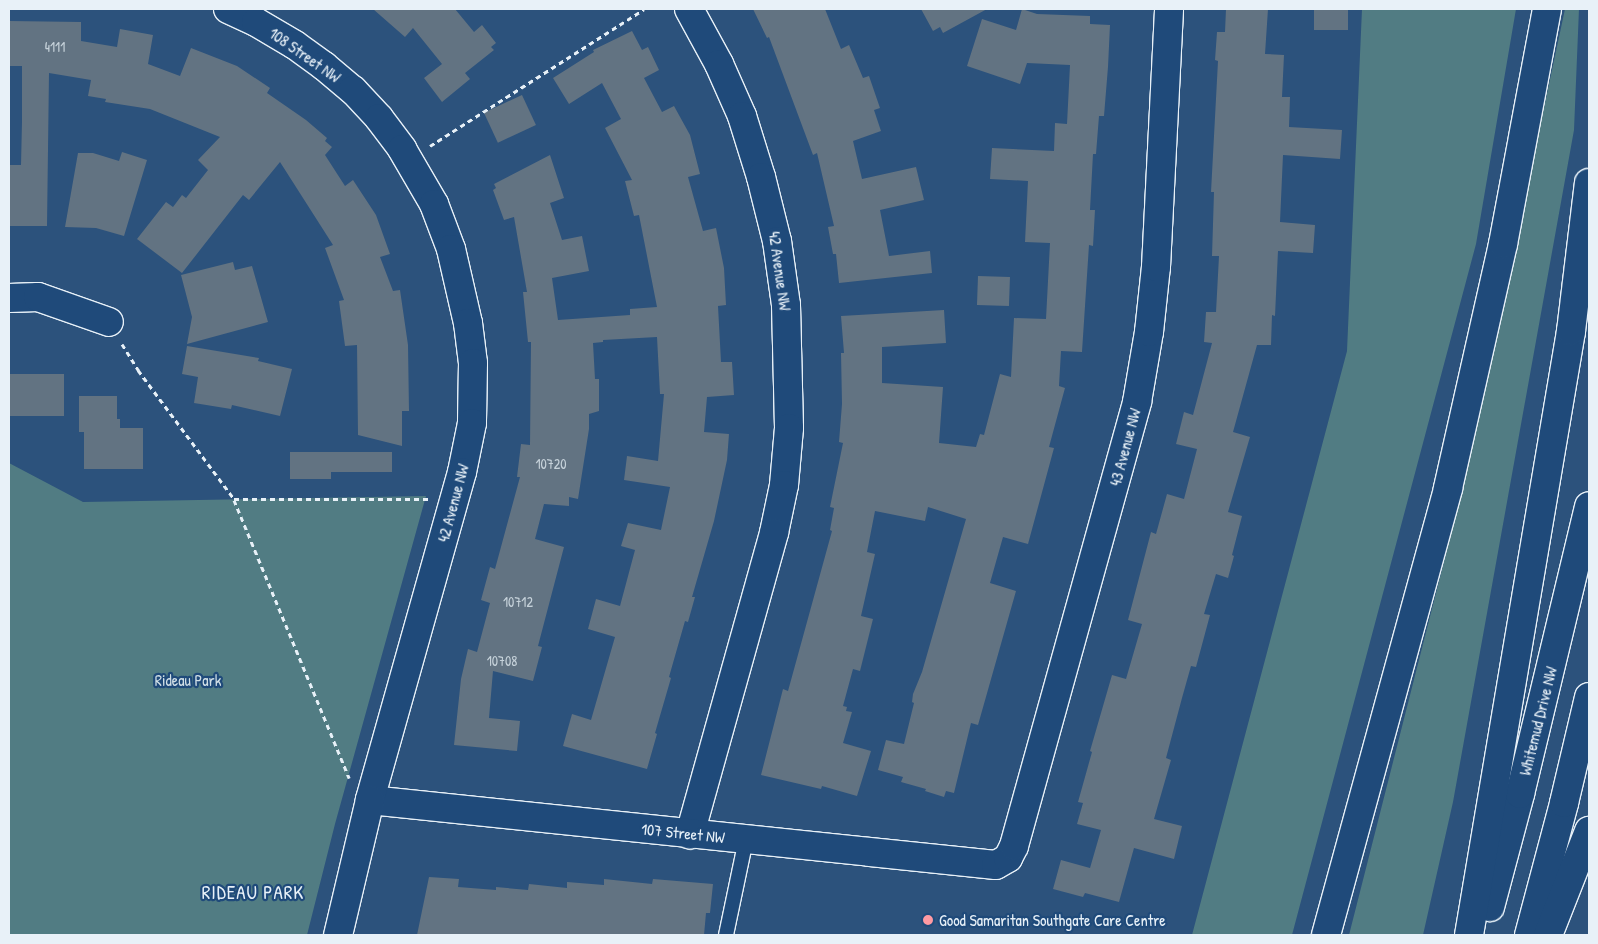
<!DOCTYPE html>
<html>
<head>
<meta charset="utf-8">
<style>
	body { margin:0 }
	#map { position:relative; width:1598px; height:944px; overflow:hidden; background:#2c527c; font-family:"Patrick Hand",sans-serif }
	div>[style] { position:absolute }
	.green>* { inset:0; background:#517c83 }
	.building>* { inset:0; background:#627382; transform-origin:0 0 }
	.path>* { height:3px; margin-top:-1.5px; transform-origin:0; background:repeating-linear-gradient(90deg,#e8f1f8 0 5px,transparent 0 9px) }
	.roads { filter:drop-shadow(1px 0 #e8f1f8) drop-shadow(-1px 0 #e8f1f8) drop-shadow(0 1px #e8f1f8) drop-shadow(0 -1px #e8f1f8) }
	.service>* { height:14px; margin:-7px; padding:0 7px; transform-origin:7px; border-radius:7px; background:#1f4a7a }
	.minor>* { height:28px; margin:-14px; padding:0 14px; transform-origin:14px; border-radius:14px; background:#1f4a7a }
	.tertiary>* { height:28px; margin:-14px; padding:0 14px; transform-origin:14px; border-radius:14px; background:#1f4a7a }
	.motorway>* { height:28px; margin:-14px; padding:0 14px; transform-origin:14px; border-radius:14px; background:#1f4a7a }
	.dots>* { width:14px; height:14px; translate:-50% -50%; box-sizing:border-box; border:2px solid #1f4a7a; border-radius:50% }
	span { translate:-50% -50%; white-space:nowrap; text-align:center; line-height:1.15; -webkit-text-stroke:4.5px #1f4a7a; paint-order:stroke }
	.number-label { font-size:14px; color:#c6d2da }
	.number-label span { -webkit-text-stroke-width:0 }
	.street-label { font-size:16px; color:#e8f1f8 }
	.park-label { font-size:16px; color:#d1dfe6 }
	.poi-label { font-size:16px; color:#e8f1f8 }
	.left { translate:0 -50%; text-align:left }
	.quarter-label { font-size:19px; color:#e8f1f8; letter-spacing:1px }
	.frame { position:absolute; inset:0; border:10px solid #e8f1f8; pointer-events:none }
</style>
</head>
<body>
<div id="map">
	<div class="green">
		<div style="clip-path:polygon(1362px 9px,1516px 9px,1476px 244px,1292px 935px,1192px 935px,1347px 351px)"></div>
		<div style="clip-path:polygon(1565px 9px,1579px 9px,1574px 130px,1453px 802px,1423px 935px,1349px 935px,1464px 483px)"></div>
		<div style="clip-path:polygon(9px 463px,83px 502px,426px 496px,335px 824px,307px 935px,9px 935px)"></div>
	</div>
	<div class="building">
		<div style="clip-path:polygon(373px 9px,455px 9px,474px 32px,482px 25px,496px 43px,491px 47px,494px 50px,465px 73px,470px 79px,442px 102px,424px 78px,442px 64px,413px 28px,405px 37px)"></div>
		<div style="clip-path:polygon(753px 9px,825px 9px,841px 49px,849px 45px,863px 78px,869px 76px,880px 108px,874px 110px,881px 131px,853px 141px,862px 179px,916px 167px,924px 200px,880px 210px,889px 256px,930px 251px,932px 273px,839px 283px,836px 254px,833px 254px,828px 227px,834px 226px,817px 153px,813px 155px,769px 37px,767px 38px)"></div>
		<div style="clip-path:polygon(921px 9px,987px 9px,943px 33px,940px 27px,933px 31px)"></div>
		<div style="clip-path:polygon(1022px 9px,1037px 14px,1090px 16px,1090px 24px,1110px 25px,1108px 67px,1104px 116px,1099px 116px,1096px 154px,1093px 154px,1090px 210px,1095px 210px,1093px 246px,1089px 245px,1082px 352px,1061px 351px,1059px 386px,1065px 388px,1049px 447px,1054px 448px,1028px 544px,1003px 537px,990px 583px,1016px 591px,978px 725px,971px 723px,954px 793px,946px 791px,944px 797px,925px 791px,926px 789px,901px 782px,903px 777px,878px 770px,886px 740px,904px 744px,914px 703px,912px 702px,913px 694px,922px 672px,966px 519px,928px 507px,925px 521px,875px 511px,867px 552px,875px 554px,861px 616px,873px 619px,860px 671px,853px 669px,843px 706px,847px 707px,846px 711px,852px 712px,843px 743px,871px 751px,857px 796px,822px 786px,821px 789px,761px 775px,783px 689px,788px 691px,832px 531px,830px 530px,834px 508px,830px 507px,843px 443px,839px 442px,842px 404px,841px 353px,844px 353px,841px 316px,944px 310px,946px 343px,882px 347px,882px 383px,943px 387px,939px 443px,976px 447px,980px 434px,984px 435px,1000px 374px,1011px 377px,1014px 318px,1046px 319px,1050px 243px,1025px 242px,1028px 181px,990px 179px,992px 148px,1054px 151px,1055px 123px,1067px 124px,1070px 65px,1027px 63px,1020px 84px,967px 66px,982px 19px,1016px 30px)"></div>
		<div style="clip-path:polygon(1226px 9px,1268px 9px,1265px 54px,1284px 55px,1282px 97px,1290px 97px,1289px 127px,1342px 130px,1340px 159px,1283px 155px,1280px 222px,1315px 225px,1313px 253px,1278px 251px,1275px 316px,1272px 315px,1271px 345px,1257px 345px,1233px 432px,1250px 437px,1228px 512px,1242px 516px,1232px 555px,1234px 556px,1228px 578px,1216px 574px,1204px 614px,1210px 615px,1196px 667px,1191px 666px,1182px 698px,1166px 758px,1171px 760px,1154px 819px,1182px 826px,1174px 859px,1134px 848px,1119px 902px,1085px 893px,1083px 897px,1053px 889px,1061px 860px,1090px 868px,1101px 830px,1077px 824px,1083px 803px,1078px 802px,1092px 752px,1090px 751px,1112px 675px,1126px 679px,1142px 624px,1128px 620px,1151px 532px,1156px 534px,1167px 494px,1184px 499px,1197px 449px,1176px 444px,1184px 412px,1193px 415px,1212px 343px,1204px 342px,1206px 312px,1216px 312px,1219px 256px,1212px 256px,1214px 192px,1211px 192px,1218px 61px,1215px 60px,1217px 32px,1225px 32px)"></div>
		<div style="left:1314px;top:9px;width:34px;height:21px"></div>
		<div style="clip-path:polygon(9px 21px,81px 22px,81px 41px,117px 47px,120px 29px,153px 35px,148px 64px,180px 76px,191px 48px,237px 66px,270px 88px,267px 93px,306px 120px,327px 138px,325px 141px,332px 147px,325px 155px,345px 186px,353px 180px,376px 215px,390px 254px,380px 257px,393px 291px,400px 290px,408px 345px,409px 411px,402px 411px,402px 446px,358px 435px,357px 345px,345px 346px,339px 301px,344px 300px,325px 248px,333px 245px,280px 162px,249px 200px,243px 195px,182px 273px,137px 239px,166px 202px,173px 207px,182px 195px,186px 198px,208px 170px,198px 160px,220px 137px,150px 109px,105px 102px,106px 99px,88px 96px,91px 80px,49px 73px,47px 226px,9px 226px,9px 165px,21px 165px,22px 121px,22px 66px,9px 66px)"></div>
		<div style="clip-path:polygon(632px 31px,642px 50px,648px 47px,659px 70px,644px 78px,662px 112px,674px 106px,690px 135px,700px 174px,688px 177px,703px 231px,716px 228px,724px 268px,726px 305px,718px 306px,721px 362px,732px 362px,734px 395px,707px 397px,704px 432px,729px 434px,727px 460px,714px 521px,692px 597px,695px 597px,688px 622px,685px 621px,669px 677px,671px 678px,655px 733px,657px 734px,647px 769px,563px 746px,572px 714px,591px 720px,615px 637px,588px 629px,596px 599px,620px 606px,635px 550px,621px 546px,628px 523px,661px 530px,670px 487px,624px 480px,627px 456px,658px 461px,664px 394px,660px 394px,657px 337px,603px 340px,603px 342px,593px 343px,595px 379px,599px 379px,599px 411px,589px 414px,589px 429px,578px 499px,569px 497px,569px 506px,544px 504px,535px 539px,564px 547px,538px 646px,542px 647px,533px 681px,493px 671px,489px 718px,520px 721px,517px 751px,454px 745px,461px 679px,468px 649px,477px 652px,490px 603px,481px 600px,490px 567px,495px 569px,520px 477px,517px 477px,521px 444px,530px 445px,531px 342px,528px 342px,523px 292px,527px 292px,514px 217px,504px 220px,493px 190px,496px 188px,494px 184px,550px 155px,564px 198px,550px 203px,562px 240px,582px 236px,589px 271px,552px 278px,558px 320px,630px 315px,630px 309px,657px 307px,639px 215px,634px 216px,625px 181px,632px 180px,605px 128px,621px 119px,602px 83px,569px 104px,553px 78px,594px 52px,593px 50px)"></div>
		<div style="left:522px;top:95px;width:33px;height:42px;rotate:65deg"></div>
		<div style="clip-path:polygon(122px 152px,147px 160px,124px 236px,96px 228px,65px 227px,78px 153px,93px 153px,119px 161px)"></div>
		<div style="clip-path:polygon(233px 262px,235px 270px,252px 266px,268px 322px,187px 344px,192px 317px,181px 275px)"></div>
		<div style="left:978px;top:276px;width:32px;height:29px;rotate:2deg"></div>
		<div style="clip-path:polygon(187px 346px,259px 358px,258px 361px,292px 369px,280px 416px,232px 405px,231px 409px,194px 403px,198px 377px,182px 374px)"></div>
		<div style="left:9px;top:374px;width:55px;height:42px"></div>
		<div style="clip-path:polygon(79px 396px,117px 396px,117px 419px,120px 419px,120px 428px,143px 428px,143px 469px,84px 469px,84px 432px,79px 432px)"></div>
		<div style="clip-path:polygon(290px 452px,392px 452px,392px 472px,331px 472px,331px 479px,290px 479px)"></div>
		<div style="clip-path:polygon(429px 877px,459px 879px,458px 887px,496px 890px,496px 887px,528px 890px,529px 884px,567px 888px,567px 882px,604px 885px,604px 879px,652px 884px,653px 879px,713px 884px,710px 913px,706px 913px,704px 935px,417px 935px)"></div>
	</div>
	<div class="path">
		<div style="left:430px;top:146px;width:254px;rotate:-32.6deg"></div>
		<div style="left:122px;top:344px;width:31px;rotate:58deg"></div>
		<div style="left:138px;top:370px;width:161px;rotate:53.3deg"></div>
		<div style="left:234px;top:499px;width:195px"></div>
		<div style="left:234px;top:500px;width:301px;rotate:67.5deg"></div>
	</div>
	<div class="roads">
		<div class="service">
			<div style="left:726px;top:935px;width:98px;rotate:-78.2deg"></div>
		</div>
		<div class="minor">
			<div style="left:689px;top:9px;width:63px;rotate:61.4deg"></div>
			<div style="left:719px;top:64px;width:57px;rotate:66.1deg"></div>
			<div style="left:742px;top:116px;width:64px;rotate:72.7deg"></div>
			<div style="left:761px;top:177px;width:66px;rotate:76deg"></div>
			<div style="left:777px;top:241px;width:65px;rotate:82deg"></div>
			<div style="left:786px;top:305px;width:123px;rotate:88.6deg"></div>
			<div style="left:789px;top:428px;width:57px;rotate:95deg"></div>
			<div style="left:784px;top:485px;width:49px;rotate:101.8deg"></div>
			<div style="left:774px;top:533px;width:313px;rotate:105.6deg"></div>
			<div style="left:9px;top:298px;width:29px;rotate:-2deg"></div>
			<div style="left:38px;top:297px;width:75px;rotate:19.4deg"></div>
			<div style="left:370px;top:800px;width:629px;rotate:5.93deg"></div>
			<div style="left:996px;top:865px;width:14px;rotate:-30deg"></div>
			<div style="left:1008px;top:858px;width:13px;rotate:-63deg"></div>
			<div style="left:1014px;top:846px;width:461px;rotate:-74.5deg"></div>
			<div style="left:1137px;top:402px;width:71px;rotate:-80.3deg"></div>
			<div style="left:1149px;top:332px;width:65px;rotate:-83.9deg"></div>
			<div style="left:1156px;top:267px;width:258px;rotate:-87.1deg"></div>
		</div>
		<div class="tertiary">
			<div style="left:228px;top:9px;width:31px;rotate:25deg"></div>
			<div style="left:256px;top:22px;width:45px;rotate:30.5deg"></div>
			<div style="left:295px;top:45px;width:36px;rotate:36deg"></div>
			<div style="left:324px;top:66px;width:38px;rotate:40deg"></div>
			<div style="left:353px;top:90px;width:38px;rotate:47deg"></div>
			<div style="left:379px;top:118px;width:39px;rotate:53deg"></div>
			<div style="left:402px;top:149px;width:64px;rotate:59.8deg"></div>
			<div style="left:434px;top:204px;width:48px;rotate:69.3deg"></div>
			<div style="left:451px;top:249px;width:76px;rotate:77.1deg"></div>
			<div style="left:468px;top:323px;width:40px;rotate:82.9deg"></div>
			<div style="left:473px;top:363px;width:60px;rotate:91deg"></div>
			<div style="left:472px;top:423px;width:50px;rotate:101.5deg"></div>
			<div style="left:462px;top:472px;width:341px;rotate:105.7deg"></div>
			<div style="left:370px;top:800px;width:139px;rotate:103.3deg"></div>
			<div style="left:1326px;top:935px;width:463px;rotate:-74.7deg"></div>
			<div style="left:1448px;top:488px;width:250px;rotate:-77.3deg"></div>
			<div style="left:1503px;top:244px;width:239px;rotate:-79.4deg"></div>
		</div>
		<div class="motorway">
			<div style="left:1490px;top:907px;width:117px;rotate:-75.1deg"></div>
			<div style="left:1520px;top:794px;width:296px;rotate:-76.5deg"></div>
			<div style="left:1469px;top:935px;width:613px;rotate:-80.41deg"></div>
			<div style="left:1571px;top:331px;width:149px;rotate:-83.1deg"></div>
			<div style="left:1529px;top:935px;width:137px;rotate:-75.1deg"></div>
			<div style="left:1564px;top:803px;width:109px;rotate:-76.7deg"></div>
			<div style="left:1548px;top:935px;width:112px;rotate:-68.5deg"></div>
		</div>
	</div>
	<div class="dots">
		<div style="left:928px;top:920px;background:#ff9aa2"></div>
	</div>
	<div class="number-label">
		<span style="left:55px;top:47px">4111</span>
		<span style="left:551px;top:464px">10720</span>
		<span style="left:518px;top:602px">10712</span>
		<span style="left:502px;top:661px">10708</span>
	</div>
	<div class="street-label">
		<span style="left:305px;top:55px;rotate:35deg">108 Street NW</span>
		<span style="left:780px;top:271px;rotate:82deg">42 Avenue NW</span>
		<span style="left:1125px;top:447px;rotate:-75deg">43 Avenue NW</span>
		<span style="left:453px;top:503px;rotate:-75deg">42 Avenue NW</span>
		<span style="left:1538px;top:721px;rotate:-76deg">Whitemud Drive NW</span>
		<span style="left:683px;top:833px;rotate:6deg">107 Street NW</span>
	</div>
	<div class="park-label">
		<span style="left:188px;top:680px">Rideau Park</span>
	</div>
	<div class="poi-label">
		<span class="left" style="left:939px;top:920px">Good Samaritan Southgate Care Centre</span>
	</div>
	<div class="quarter-label">
		<span style="left:253px;top:893px">RIDEAU PARK</span>
	</div>
	<div class="frame"></div>
</div>
</body>
</html>
